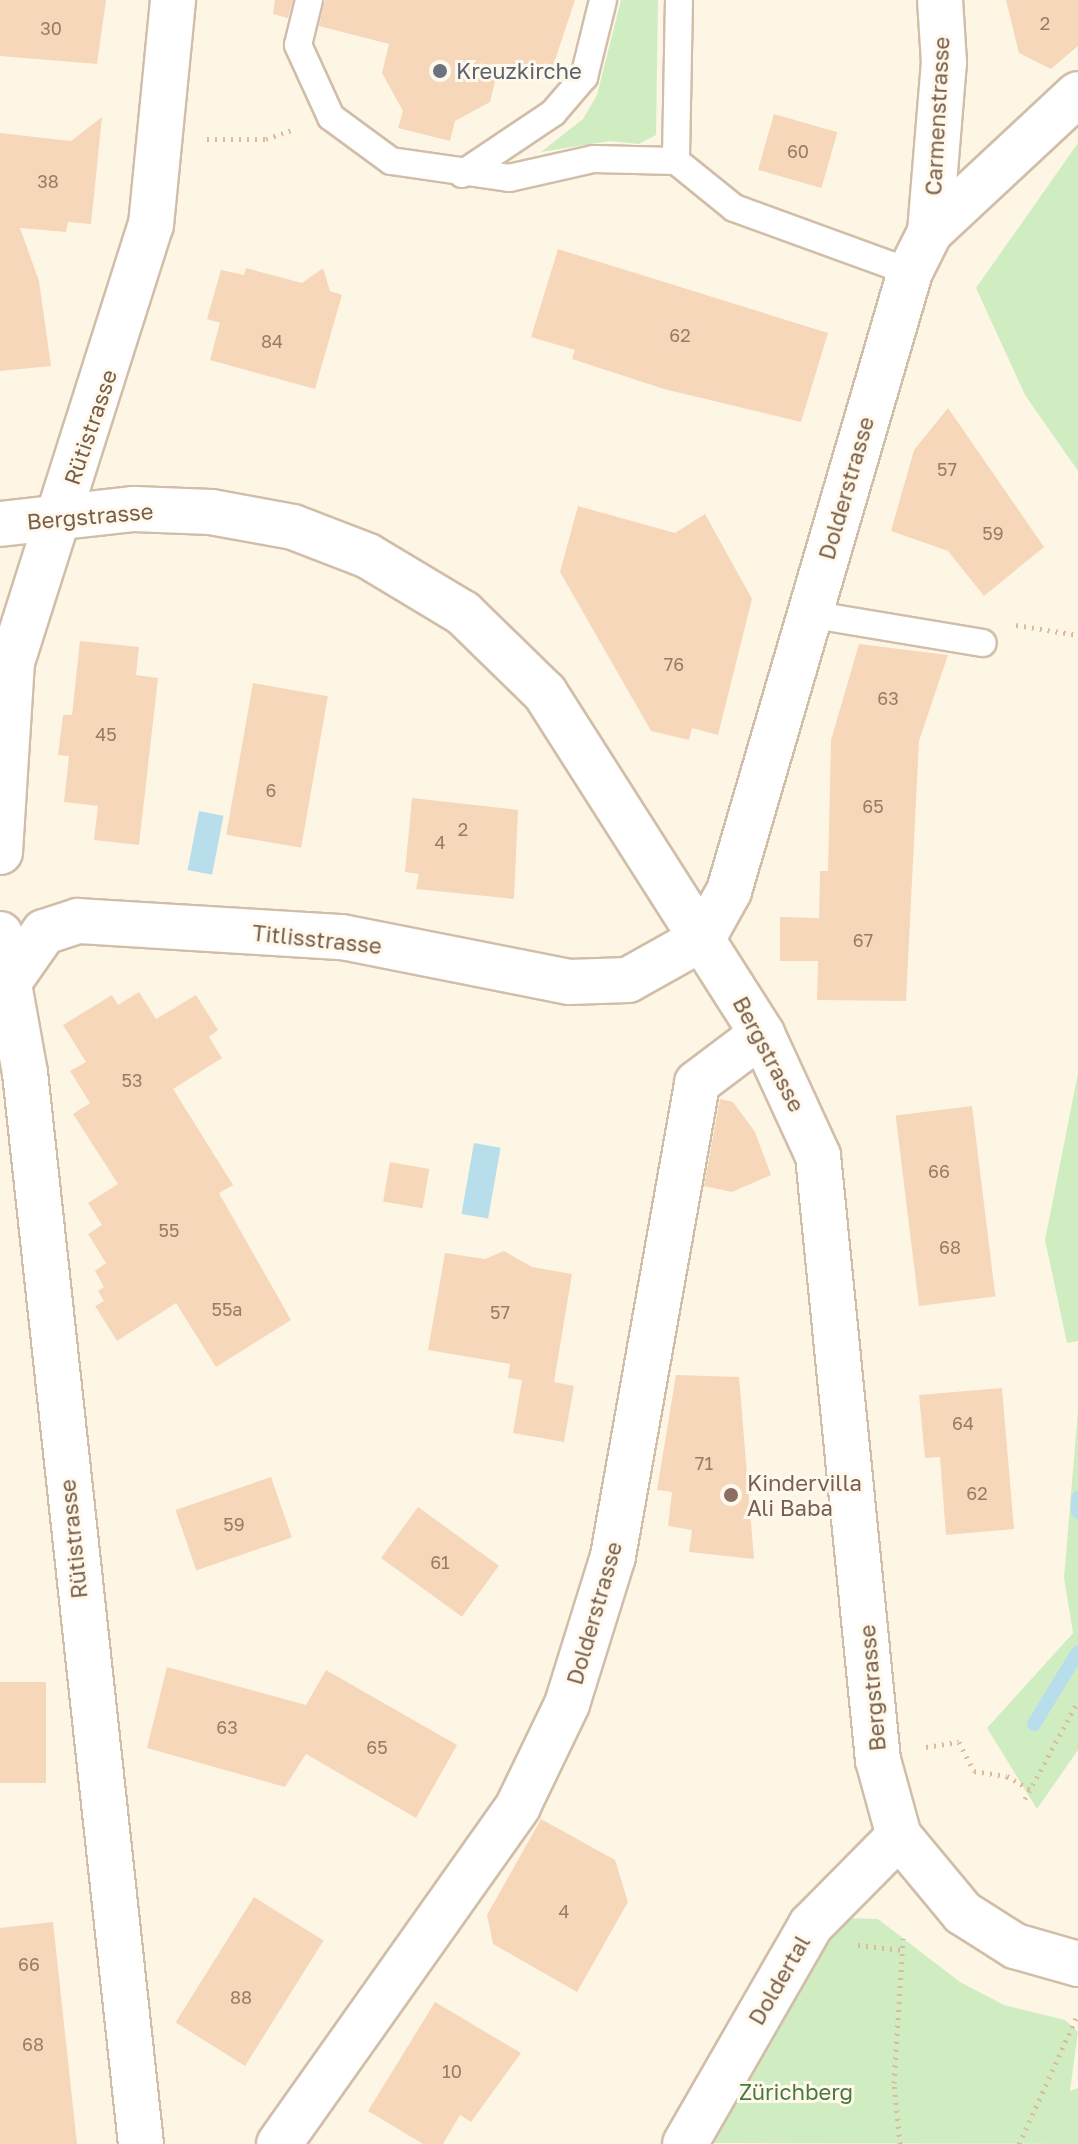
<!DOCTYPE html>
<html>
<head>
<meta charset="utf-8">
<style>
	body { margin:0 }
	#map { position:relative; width:1078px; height:2144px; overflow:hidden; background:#fef6e5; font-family:"Golos Text",sans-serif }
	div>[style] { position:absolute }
	.green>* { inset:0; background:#d0edc2 }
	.water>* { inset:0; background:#b7deea; transform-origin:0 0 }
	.stream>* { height:14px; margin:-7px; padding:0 7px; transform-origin:7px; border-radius:7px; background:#b7deea }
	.building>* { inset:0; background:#f6d7ba; transform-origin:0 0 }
	.path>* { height:5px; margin-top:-2.5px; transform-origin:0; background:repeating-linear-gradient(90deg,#dbba9d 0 2px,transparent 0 8px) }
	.roads { filter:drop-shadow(2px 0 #d1bea9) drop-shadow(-2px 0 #d1bea9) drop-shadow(0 2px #d1bea9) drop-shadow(0 -2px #d1bea9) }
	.service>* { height:26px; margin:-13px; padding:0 13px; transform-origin:13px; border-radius:13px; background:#fff }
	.minor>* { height:44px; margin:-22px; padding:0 22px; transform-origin:22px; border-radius:22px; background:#fff }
	.secondary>* { height:44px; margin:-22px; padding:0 22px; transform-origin:22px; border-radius:22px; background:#fff }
	.dots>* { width:22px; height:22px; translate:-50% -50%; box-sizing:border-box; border:4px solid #fff9ed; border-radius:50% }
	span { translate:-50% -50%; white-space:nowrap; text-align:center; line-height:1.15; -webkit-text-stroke:6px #fff9ed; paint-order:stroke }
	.number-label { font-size:18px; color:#987c64 }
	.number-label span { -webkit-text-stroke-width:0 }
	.worship-label { font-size:22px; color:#5b616d }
	.left { translate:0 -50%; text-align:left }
	.street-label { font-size:22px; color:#795d47 }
	.education-label { font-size:22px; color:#785e54 }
	.park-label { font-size:22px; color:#497a3c }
</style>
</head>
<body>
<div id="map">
	<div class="green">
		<div style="clip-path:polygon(621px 0,658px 0,656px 135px,639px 144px,610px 141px,541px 152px,583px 119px,597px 95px)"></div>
		<div style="clip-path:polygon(1078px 143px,1078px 471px,1025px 395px,976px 288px)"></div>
		<div style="clip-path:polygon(1078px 1073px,1078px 1341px,1067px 1343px,1045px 1240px)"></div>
		<div style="clip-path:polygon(1078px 1410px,1078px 1750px,1037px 1809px,987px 1728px,1073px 1633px,1064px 1578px)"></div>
		<div style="clip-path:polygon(844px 1918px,878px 1919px,960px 1982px,1004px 2005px,1065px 2020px,1078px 2032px,1070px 2091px,1078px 2088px,1078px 2144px,708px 2143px)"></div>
	</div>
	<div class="water">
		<div style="left:199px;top:811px;width:25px;height:60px;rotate:11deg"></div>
		<div style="left:474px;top:1143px;width:27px;height:72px;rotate:10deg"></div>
	</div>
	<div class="stream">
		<div style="left:1078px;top:1498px;width:14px;rotate:90deg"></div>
		<div style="left:1034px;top:1724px;width:84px;rotate:-58.6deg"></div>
	</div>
	<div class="building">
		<div style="clip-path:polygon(0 0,106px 0,97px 64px,0 56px)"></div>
		<div style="clip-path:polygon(275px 0,293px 0,288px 18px,273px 14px)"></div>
		<div style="clip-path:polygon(325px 0,575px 0,548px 81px,498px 69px,490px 102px,455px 121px,450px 141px,398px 128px,403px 111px,382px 73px,389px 44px,319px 26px)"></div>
		<div style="clip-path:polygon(1006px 0,1078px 0,1078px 46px,1051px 69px,1019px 53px)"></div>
		<div style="left:774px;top:114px;width:66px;height:58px;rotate:16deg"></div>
		<div style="clip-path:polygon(102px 117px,91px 224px,68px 222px,66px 232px,20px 228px,39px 281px,51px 366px,0 371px,0 133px,71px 141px)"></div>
		<div style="clip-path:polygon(558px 249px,828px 333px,801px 422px,664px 389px,572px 359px,575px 350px,531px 337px)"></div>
		<div style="clip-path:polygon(246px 268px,302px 283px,323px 268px,330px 291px,342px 295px,315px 389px,210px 360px,220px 323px,207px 319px,221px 270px,244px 275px)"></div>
		<div style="clip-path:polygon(948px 408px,1044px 547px,984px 596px,948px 551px,891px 531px,914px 450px)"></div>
		<div style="clip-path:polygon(578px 506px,675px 533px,705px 514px,752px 599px,718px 735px,692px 728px,689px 740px,651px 731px,560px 572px)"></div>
		<div style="clip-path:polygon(80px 641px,139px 647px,136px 675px,158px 678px,139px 845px,94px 840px,98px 806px,64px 802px,69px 756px,58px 755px,63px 715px,72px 715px)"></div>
		<div style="clip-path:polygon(859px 644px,948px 655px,919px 741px,906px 1001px,817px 1000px,818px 961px,780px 961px,780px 917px,819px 918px,820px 871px,828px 871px,831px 740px)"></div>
		<div style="left:253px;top:683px;width:76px;height:154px;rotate:10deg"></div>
		<div style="clip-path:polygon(412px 798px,518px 810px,514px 899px,416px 889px,419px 874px,405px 872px)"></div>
		<div style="clip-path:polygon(139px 992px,156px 1019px,196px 995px,218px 1030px,209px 1037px,222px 1058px,173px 1089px,233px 1185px,219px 1193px,291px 1320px,216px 1367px,176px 1303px,117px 1341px,95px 1306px,104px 1301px,98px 1291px,104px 1287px,95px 1271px,106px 1263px,88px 1234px,102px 1225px,88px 1203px,118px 1184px,73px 1114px,90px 1103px,70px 1071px,86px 1062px,63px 1025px,112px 995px,118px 1005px)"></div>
		<div style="clip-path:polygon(720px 1099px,733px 1102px,755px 1132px,771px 1175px,732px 1192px,704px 1186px)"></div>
		<div style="left:972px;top:1106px;width:192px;height:77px;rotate:83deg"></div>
		<div style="left:390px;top:1162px;width:40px;height:40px;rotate:10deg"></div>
		<div style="clip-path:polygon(504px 1251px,532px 1267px,572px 1274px,554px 1382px,574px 1386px,564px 1442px,513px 1433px,522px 1380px,508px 1378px,510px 1364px,428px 1350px,445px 1253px,485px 1259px)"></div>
		<div style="clip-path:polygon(676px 1375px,739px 1377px,754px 1559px,689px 1552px,692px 1530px,668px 1526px,672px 1492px,657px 1490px)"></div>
		<div style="clip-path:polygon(1002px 1388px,1014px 1529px,946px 1535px,940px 1457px,925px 1458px,919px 1395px)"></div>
		<div style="left:271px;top:1477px;width:64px;height:101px;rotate:71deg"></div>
		<div style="left:418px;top:1507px;width:100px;height:63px;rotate:36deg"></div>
		<div style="clip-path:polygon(167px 1667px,306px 1705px,326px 1670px,457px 1745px,416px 1818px,306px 1754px,285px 1787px,147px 1748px)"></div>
		<div style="left:0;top:1682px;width:46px;height:101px"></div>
		<div style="clip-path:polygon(541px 1819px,615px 1860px,628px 1902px,577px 1992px,493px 1944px,487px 1915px)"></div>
		<div style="left:254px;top:1897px;width:82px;height:148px;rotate:32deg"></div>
		<div style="clip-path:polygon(53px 1922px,77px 2144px,0 2144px,0 1928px)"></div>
		<div style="clip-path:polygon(435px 2002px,521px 2053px,471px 2122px,460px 2115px,443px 2144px,423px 2144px,368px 2111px)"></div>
	</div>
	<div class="path">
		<div style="left:207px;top:139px;width:59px"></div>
		<div style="left:266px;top:139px;width:31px;rotate:-19deg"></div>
		<div style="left:1016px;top:625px;width:63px;rotate:9.2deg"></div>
		<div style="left:926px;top:1747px;width:33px;rotate:-9deg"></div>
		<div style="left:959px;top:1742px;width:33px;rotate:63deg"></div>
		<div style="left:974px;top:1771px;width:33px;rotate:9deg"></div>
		<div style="left:1007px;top:1776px;width:27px;rotate:31deg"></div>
		<div style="left:1025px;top:1799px;width:111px;rotate:-61.6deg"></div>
		<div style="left:858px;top:1945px;width:43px;rotate:6.6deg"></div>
		<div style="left:900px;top:2144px;width:61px;rotate:-95.6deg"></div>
		<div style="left:894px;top:2083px;width:145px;rotate:-86.4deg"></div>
		<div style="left:1019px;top:2144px;width:141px;rotate:-65.6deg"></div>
	</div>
	<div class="roads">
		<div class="service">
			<div style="left:309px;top:0;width:46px;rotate:103.7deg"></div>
			<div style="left:298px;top:45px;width:79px;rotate:65.4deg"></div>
			<div style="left:331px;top:117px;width:74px;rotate:36.3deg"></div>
			<div style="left:391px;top:161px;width:119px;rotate:8.2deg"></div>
			<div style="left:509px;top:178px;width:86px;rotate:-12.7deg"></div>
			<div style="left:593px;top:159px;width:83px;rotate:1.4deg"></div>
			<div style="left:679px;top:0;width:161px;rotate:91.1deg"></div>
			<div style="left:676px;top:161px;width:75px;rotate:39deg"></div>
			<div style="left:734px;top:208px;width:187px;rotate:20deg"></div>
			<div style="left:462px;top:174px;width:110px;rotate:-33.8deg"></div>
			<div style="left:553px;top:113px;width:48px;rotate:-49.3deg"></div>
			<div style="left:584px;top:77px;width:79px;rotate:-76.1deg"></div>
			<div style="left:809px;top:614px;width:176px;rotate:9.5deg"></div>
		</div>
		<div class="minor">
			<div style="left:930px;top:232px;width:170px;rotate:-85.3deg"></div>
			<div style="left:944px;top:63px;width:63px;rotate:-93.6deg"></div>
			<div style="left:0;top:852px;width:190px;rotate:-86.4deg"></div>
			<div style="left:12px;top:662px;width:459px;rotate:-72.4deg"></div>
			<div style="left:151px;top:225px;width:226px;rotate:-84.4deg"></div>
			<div style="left:0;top:934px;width:141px;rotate:79.8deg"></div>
			<div style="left:25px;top:1073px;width:1077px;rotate:83.82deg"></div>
			<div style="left:0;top:995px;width:77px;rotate:-55.1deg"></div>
			<div style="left:44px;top:932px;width:36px;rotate:-18deg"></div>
			<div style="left:78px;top:921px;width:264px;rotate:3.5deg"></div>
			<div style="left:342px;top:937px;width:231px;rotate:11.2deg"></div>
			<div style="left:569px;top:982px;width:59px;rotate:-1.9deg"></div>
			<div style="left:628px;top:980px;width:86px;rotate:-29.2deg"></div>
			<div style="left:703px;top:938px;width:54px;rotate:-61deg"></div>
			<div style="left:729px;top:891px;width:645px;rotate:-73.7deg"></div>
			<div style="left:910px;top:272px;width:45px;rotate:-63.4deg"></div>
			<div style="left:930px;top:232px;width:202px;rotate:-43deg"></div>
			<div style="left:279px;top:2144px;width:414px;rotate:-54.7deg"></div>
			<div style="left:518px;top:1806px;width:113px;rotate:-64.3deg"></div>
			<div style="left:567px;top:1704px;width:155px;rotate:-72.7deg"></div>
			<div style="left:613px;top:1556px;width:480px;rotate:-79.9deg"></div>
			<div style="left:697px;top:1083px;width:81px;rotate:-37deg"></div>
			<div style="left:685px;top:2144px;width:253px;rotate:-60.1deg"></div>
			<div style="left:811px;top:1925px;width:125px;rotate:-45.3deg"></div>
		</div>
		<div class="secondary">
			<div style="left:0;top:524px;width:135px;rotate:-6.4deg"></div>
			<div style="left:134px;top:509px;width:77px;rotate:2.2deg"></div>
			<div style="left:211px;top:512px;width:83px;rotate:10.4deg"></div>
			<div style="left:293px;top:527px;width:80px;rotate:21.1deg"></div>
			<div style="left:368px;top:556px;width:111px;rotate:31deg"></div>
			<div style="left:463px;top:613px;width:115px;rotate:44.3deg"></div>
			<div style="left:545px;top:693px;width:404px;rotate:57.5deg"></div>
			<div style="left:762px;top:1034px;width:134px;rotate:65.3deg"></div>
			<div style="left:818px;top:1156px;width:607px;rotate:84.33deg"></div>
			<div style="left:878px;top:1760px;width:79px;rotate:74.6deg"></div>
			<div style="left:899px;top:1836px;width:100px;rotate:50.3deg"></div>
			<div style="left:963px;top:1913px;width:62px;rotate:32.4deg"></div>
			<div style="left:1015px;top:1946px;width:66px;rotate:15.9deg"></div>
		</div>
	</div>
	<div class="dots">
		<div style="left:440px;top:71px;background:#6b7280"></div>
		<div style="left:731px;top:1495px;background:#8d6e63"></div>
	</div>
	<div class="number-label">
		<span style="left:1045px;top:23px">2</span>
		<span style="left:51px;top:28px">30</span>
		<span style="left:798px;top:151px">60</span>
		<span style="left:48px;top:181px">38</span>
		<span style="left:680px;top:335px">62</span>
		<span style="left:272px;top:341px">84</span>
		<span style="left:947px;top:469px">57</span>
		<span style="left:993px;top:533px">59</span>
		<span style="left:674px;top:664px">76</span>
		<span style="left:888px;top:698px">63</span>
		<span style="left:106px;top:734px">45</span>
		<span style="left:271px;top:790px">6</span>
		<span style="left:873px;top:806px">65</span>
		<span style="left:463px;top:829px">2</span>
		<span style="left:440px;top:842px">4</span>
		<span style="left:863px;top:940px">67</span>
		<span style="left:132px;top:1080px">53</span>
		<span style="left:939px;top:1171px">66</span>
		<span style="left:169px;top:1230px">55</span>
		<span style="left:950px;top:1247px">68</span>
		<span style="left:227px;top:1309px">55a</span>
		<span style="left:500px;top:1312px">57</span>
		<span style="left:963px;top:1423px">64</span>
		<span style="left:704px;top:1463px">71</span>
		<span style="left:977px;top:1493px">62</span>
		<span style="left:234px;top:1524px">59</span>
		<span style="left:440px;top:1562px">61</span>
		<span style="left:227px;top:1727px">63</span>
		<span style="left:377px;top:1747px">65</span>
		<span style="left:564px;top:1911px">4</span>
		<span style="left:29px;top:1964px">66</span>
		<span style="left:241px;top:1997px">88</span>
		<span style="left:33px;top:2044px">68</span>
		<span style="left:452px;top:2071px">10</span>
	</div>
	<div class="worship-label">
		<span class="left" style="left:456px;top:71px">Kreuzkirche</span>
	</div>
	<div class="street-label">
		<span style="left:937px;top:116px;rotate:-87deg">Carmenstrasse</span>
		<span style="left:90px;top:427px;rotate:-71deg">Rütistrasse</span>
		<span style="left:846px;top:488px;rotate:-74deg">Dolderstrasse</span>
		<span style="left:90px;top:516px;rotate:-5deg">Bergstrasse</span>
		<span style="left:317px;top:939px;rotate:6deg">Titlisstrasse</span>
		<span style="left:769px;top:1054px;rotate:62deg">Bergstrasse</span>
		<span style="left:73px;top:1539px;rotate:-96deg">Rütistrasse</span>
		<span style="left:594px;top:1613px;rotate:-74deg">Dolderstrasse</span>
		<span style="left:872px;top:1688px;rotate:-95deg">Bergstrasse</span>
		<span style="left:779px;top:1980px;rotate:-60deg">Doldertal</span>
	</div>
	<div class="education-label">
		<span class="left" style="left:747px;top:1495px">Kindervilla<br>Ali Baba</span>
	</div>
	<div class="park-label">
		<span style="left:796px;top:2092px">Zürichberg</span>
	</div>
</div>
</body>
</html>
